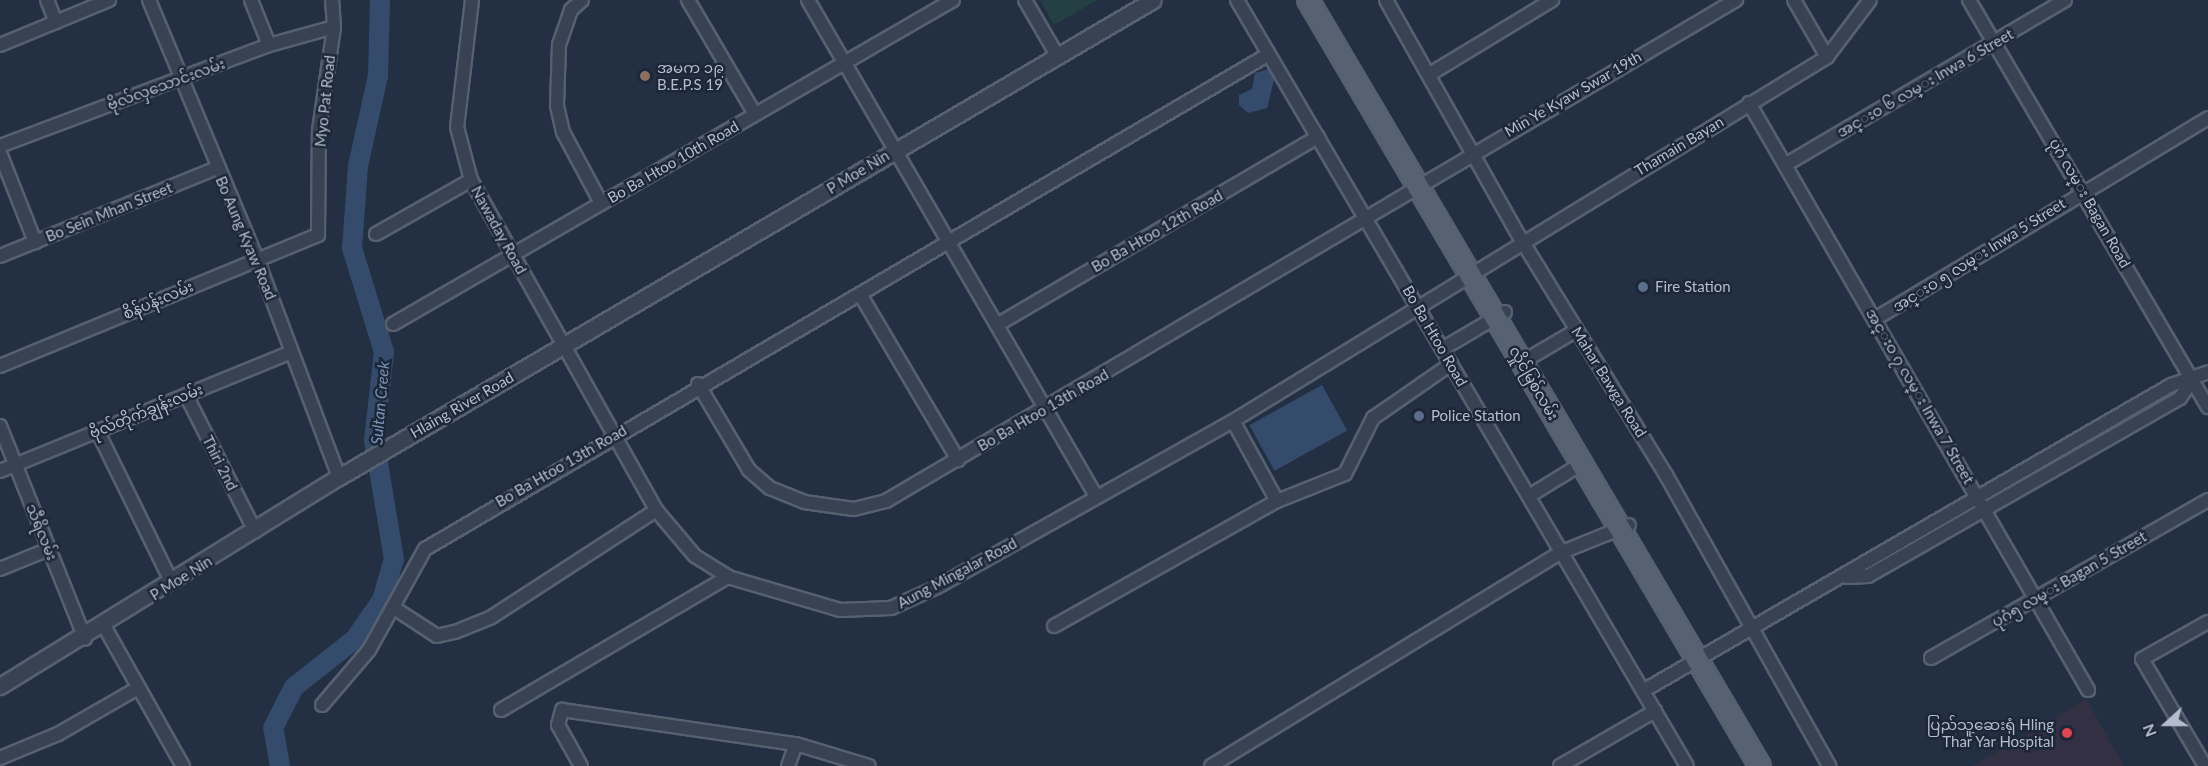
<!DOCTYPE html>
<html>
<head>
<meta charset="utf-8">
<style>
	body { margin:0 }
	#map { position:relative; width:2208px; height:766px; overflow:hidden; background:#233043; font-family:Lato,"Noto Sans Myanmar",sans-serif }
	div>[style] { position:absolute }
	.medical>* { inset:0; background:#333043 }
	.green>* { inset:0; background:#254044 }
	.water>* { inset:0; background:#354b6b; transform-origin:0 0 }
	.river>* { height:20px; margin:-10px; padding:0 10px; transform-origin:10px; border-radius:10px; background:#354b6b }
	.roads { filter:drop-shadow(2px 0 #556070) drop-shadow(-2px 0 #556070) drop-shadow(0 2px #556070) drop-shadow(0 -2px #556070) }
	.minor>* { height:12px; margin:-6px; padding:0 6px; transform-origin:6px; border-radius:6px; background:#384252 }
	.tertiary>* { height:15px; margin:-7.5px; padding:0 7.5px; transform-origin:7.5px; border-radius:7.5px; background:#384252 }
	.primary>* { height:20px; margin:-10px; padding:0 10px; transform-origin:10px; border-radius:10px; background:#566172 }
	.dots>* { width:16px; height:16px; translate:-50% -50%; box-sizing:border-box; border:3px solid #1c2738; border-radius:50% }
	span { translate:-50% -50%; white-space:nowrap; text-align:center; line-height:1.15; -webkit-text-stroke:5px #1c2738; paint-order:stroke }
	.poi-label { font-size:15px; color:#b4bdcd }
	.left { translate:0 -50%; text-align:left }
	.right { translate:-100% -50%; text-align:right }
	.street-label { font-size:15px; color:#b4bdcd }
	.water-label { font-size:16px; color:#7993b7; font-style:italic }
	.north { position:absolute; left:2136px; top:694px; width:60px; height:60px; -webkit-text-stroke:4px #1c2738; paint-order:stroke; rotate:249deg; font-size:16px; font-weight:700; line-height:24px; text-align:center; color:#b4bdcd }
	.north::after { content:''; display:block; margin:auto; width:21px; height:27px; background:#b4bdcd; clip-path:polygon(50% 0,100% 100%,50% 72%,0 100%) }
</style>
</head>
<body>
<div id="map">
	<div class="medical">
		<div style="clip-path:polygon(2086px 699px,2124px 766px,1973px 766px)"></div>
	</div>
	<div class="green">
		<div style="clip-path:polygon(1040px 0,1097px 0,1054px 25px)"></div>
	</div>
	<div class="water">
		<div style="clip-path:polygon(1269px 69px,1274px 80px,1267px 108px,1248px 113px,1239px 105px,1239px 95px,1252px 89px,1255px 73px)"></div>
		<div style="left:1322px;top:385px;width:52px;height:83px;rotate:61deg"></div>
	</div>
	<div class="river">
		<div style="left:280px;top:766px;width:39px;rotate:-100deg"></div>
		<div style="left:273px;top:728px;width:46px;rotate:-62.9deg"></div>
		<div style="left:294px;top:687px;width:78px;rotate:-38.2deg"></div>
		<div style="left:355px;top:639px;width:47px;rotate:-55.3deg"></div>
		<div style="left:382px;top:600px;width:43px;rotate:-73.7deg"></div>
		<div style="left:394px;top:559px;width:121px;rotate:-99.5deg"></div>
		<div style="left:374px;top:440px;width:89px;rotate:-83.5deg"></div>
		<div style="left:384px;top:352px;width:109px;rotate:-107.1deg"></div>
		<div style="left:352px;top:248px;width:82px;rotate:-85.8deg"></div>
		<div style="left:358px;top:166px;width:92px;rotate:-77.5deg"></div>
		<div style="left:378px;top:76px;width:76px;rotate:-88.5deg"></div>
	</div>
	<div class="roads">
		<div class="minor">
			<div style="left:47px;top:0;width:24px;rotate:68deg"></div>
			<div style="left:149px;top:0;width:281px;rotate:67.4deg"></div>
			<div style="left:257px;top:259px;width:233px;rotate:69.4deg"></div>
			<div style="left:251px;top:0;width:48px;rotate:68.2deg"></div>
			<div style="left:472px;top:0;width:128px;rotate:96.7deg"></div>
			<div style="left:457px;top:127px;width:55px;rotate:75.2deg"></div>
			<div style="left:471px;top:180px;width:378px;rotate:60.7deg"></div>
			<div style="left:656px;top:510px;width:60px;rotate:49.7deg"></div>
			<div style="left:695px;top:556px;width:39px;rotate:32deg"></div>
			<div style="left:728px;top:577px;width:117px;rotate:16.4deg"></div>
			<div style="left:840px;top:610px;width:51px;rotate:-2.2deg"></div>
			<div style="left:891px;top:608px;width:51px;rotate:-24.5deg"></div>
			<div style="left:937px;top:587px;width:339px;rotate:-29.3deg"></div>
			<div style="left:1233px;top:421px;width:697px;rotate:-31.5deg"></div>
			<div style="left:1827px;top:57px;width:71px;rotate:-53deg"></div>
			<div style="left:582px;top:0;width:15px;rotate:138deg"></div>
			<div style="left:571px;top:10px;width:37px;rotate:109deg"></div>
			<div style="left:559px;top:45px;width:61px;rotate:91.9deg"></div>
			<div style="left:557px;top:106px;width:27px;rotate:77deg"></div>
			<div style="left:563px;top:132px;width:81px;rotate:61.8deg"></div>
			<div style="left:688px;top:0;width:132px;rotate:59.6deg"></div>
			<div style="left:808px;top:0;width:574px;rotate:59.86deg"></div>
			<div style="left:1025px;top:0;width:66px;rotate:59.9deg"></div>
			<div style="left:1237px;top:0;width:888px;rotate:59.57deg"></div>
			<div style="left:1386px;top:0;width:277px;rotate:60.6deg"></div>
			<div style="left:1522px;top:241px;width:275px;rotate:58.4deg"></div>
			<div style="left:1666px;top:475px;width:334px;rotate:60.7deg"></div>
			<div style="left:1794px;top:0;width:66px;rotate:59.9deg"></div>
			<div style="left:1969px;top:0;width:472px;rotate:59.6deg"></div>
			<div style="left:0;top:45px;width:118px;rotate:-22.4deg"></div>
			<div style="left:1430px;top:74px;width:143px;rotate:-31.2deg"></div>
			<div style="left:1749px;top:103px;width:678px;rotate:59.99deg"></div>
			<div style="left:0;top:146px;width:287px;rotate:-20.6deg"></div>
			<div style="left:269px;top:45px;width:67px;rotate:-15.5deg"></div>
			<div style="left:0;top:153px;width:96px;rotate:68.5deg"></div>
			<div style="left:1785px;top:165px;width:325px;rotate:-30.5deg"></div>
			<div style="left:376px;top:234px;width:109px;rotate:-29.6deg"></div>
			<div style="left:0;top:256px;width:234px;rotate:-22.1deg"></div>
			<div style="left:860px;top:294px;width:193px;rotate:59.4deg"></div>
			<div style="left:1875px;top:319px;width:389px;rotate:-31.1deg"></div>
			<div style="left:393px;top:324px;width:647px;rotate:-30.05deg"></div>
			<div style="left:997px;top:325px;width:372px;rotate:-30.4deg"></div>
			<div style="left:1442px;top:349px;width:73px;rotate:-30.4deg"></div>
			<div style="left:1531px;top:357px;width:53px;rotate:-30.4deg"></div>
			<div style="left:0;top:366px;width:344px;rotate:-22.4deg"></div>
			<div style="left:318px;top:235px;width:105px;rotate:-89.5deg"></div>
			<div style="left:319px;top:130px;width:104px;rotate:-81.7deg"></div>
			<div style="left:334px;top:27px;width:27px;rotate:-94deg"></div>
			<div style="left:698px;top:384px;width:100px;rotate:59.3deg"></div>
			<div style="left:749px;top:470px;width:28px;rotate:41deg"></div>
			<div style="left:770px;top:488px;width:37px;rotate:22deg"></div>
			<div style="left:804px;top:502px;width:50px;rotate:8deg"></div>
			<div style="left:854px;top:509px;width:33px;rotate:-14deg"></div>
			<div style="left:886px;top:501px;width:987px;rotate:-30.52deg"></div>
			<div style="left:186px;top:395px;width:153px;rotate:63.1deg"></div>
			<div style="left:0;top:426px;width:229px;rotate:68.2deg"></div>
			<div style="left:97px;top:430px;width:170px;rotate:63.9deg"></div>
			<div style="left:0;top:471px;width:315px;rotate:-22.2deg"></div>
			<div style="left:1529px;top:496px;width:61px;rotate:-31.6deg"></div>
			<div style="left:1277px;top:501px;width:73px;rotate:-21.7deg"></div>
			<div style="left:1345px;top:474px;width:63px;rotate:-63.4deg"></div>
			<div style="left:1373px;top:418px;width:95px;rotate:-34.7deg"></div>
			<div style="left:0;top:569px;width:53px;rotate:-22.2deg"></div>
			<div style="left:1847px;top:577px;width:21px;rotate:-3deg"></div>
			<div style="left:1868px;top:576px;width:359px;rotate:-29.7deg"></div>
			<div style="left:2180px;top:398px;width:21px;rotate:-55deg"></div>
			<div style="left:394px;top:608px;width:51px;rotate:33.1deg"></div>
			<div style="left:437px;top:636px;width:18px;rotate:-13deg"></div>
			<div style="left:455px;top:632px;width:38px;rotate:-22deg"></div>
			<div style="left:490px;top:618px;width:198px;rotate:-33deg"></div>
			<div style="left:104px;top:626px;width:161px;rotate:60.6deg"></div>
			<div style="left:1054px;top:626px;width:256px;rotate:-29.3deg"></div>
			<div style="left:1277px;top:501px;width:91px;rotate:-118.8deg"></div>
			<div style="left:1931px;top:658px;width:319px;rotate:-29.7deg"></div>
			<div style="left:1643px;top:691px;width:610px;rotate:-30.09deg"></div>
			<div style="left:2171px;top:385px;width:39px;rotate:-19deg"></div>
			<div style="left:322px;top:705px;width:72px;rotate:-49.5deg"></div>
			<div style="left:369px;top:650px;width:115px;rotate:-61deg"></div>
			<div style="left:425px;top:549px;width:978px;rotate:-30.39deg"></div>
			<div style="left:501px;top:710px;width:263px;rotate:-30.4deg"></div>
			<div style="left:0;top:758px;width:63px;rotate:-22.5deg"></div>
			<div style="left:58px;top:734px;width:92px;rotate:-29.9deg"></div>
			<div style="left:581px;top:766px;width:47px;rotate:-119.3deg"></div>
			<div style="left:558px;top:725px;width:16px;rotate:-75deg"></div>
			<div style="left:562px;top:710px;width:236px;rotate:8.3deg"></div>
			<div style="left:796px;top:744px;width:76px;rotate:16.8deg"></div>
			<div style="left:788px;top:766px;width:23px;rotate:-70deg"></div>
			<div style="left:1211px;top:766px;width:411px;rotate:-31.4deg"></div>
			<div style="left:1562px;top:552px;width:72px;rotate:-21.9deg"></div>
			<div style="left:1560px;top:766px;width:110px;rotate:-30.1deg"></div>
			<div style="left:2205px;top:766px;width:124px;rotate:-120.5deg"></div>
			<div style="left:2142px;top:659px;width:76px;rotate:-29.3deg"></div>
		</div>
		<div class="tertiary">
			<div style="left:0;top:686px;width:398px;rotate:-31.7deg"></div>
			<div style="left:339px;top:477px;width:943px;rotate:-30.37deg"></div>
		</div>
		<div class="primary">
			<div style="left:1308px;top:0;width:889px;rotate:59.46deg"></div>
		</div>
	</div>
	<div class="dots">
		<div style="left:645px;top:76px;background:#8d6e63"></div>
		<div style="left:1643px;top:287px;background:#5c6f8a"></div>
		<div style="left:1419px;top:416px;background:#5c6f8a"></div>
		<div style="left:2067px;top:733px;background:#e0444e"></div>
	</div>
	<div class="poi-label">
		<span class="left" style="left:657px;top:76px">အမက ၁၉<br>B.E.P.S 19</span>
		<span class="left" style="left:1655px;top:287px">Fire Station</span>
		<span class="left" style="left:1431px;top:416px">Police Station</span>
		<span class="right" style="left:2054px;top:733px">ပြည်သူ့ဆေးရုံ Hling<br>Thar Yar Hospital</span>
	</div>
	<div class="street-label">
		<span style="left:1925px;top:83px;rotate:-30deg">အင္းဝ ၆ လမ္း Inwa 6 Street</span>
		<span style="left:166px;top:84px;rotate:-20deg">ဗိုလ်လှသောင်းလမ်း</span>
		<span style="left:1573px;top:94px;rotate:-30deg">Min Ye Kyaw Swar 19th</span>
		<span style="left:325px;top:101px;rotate:-84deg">Myo Pat Road</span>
		<span style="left:1679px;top:146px;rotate:-31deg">Thamain Bayan</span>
		<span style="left:673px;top:162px;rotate:-30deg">Bo Ba Htoo 10th Road</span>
		<span style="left:858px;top:172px;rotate:-31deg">P Moe Nin</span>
		<span style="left:2090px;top:203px;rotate:60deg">ပုဂံ လမ္း Bagan Road</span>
		<span style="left:109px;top:212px;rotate:-22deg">Bo Sein Mhan Street</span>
		<span style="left:499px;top:230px;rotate:61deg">Nawaday Road</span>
		<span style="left:1157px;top:231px;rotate:-30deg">Bo Ba Htoo 12th Road</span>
		<span style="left:246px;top:238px;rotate:67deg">Bo Aung Kyaw Road</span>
		<span style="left:1979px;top:255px;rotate:-32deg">အင္းဝ ၅ လမ္း Inwa 5 Street</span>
		<span style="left:158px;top:300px;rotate:-23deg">စိန်ပန်းလမ်း</span>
		<span style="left:1435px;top:336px;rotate:60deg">Bo Ba Htoo Road</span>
		<span style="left:1609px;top:382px;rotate:58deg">Mahar Bawga Road</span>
		<span style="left:1534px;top:383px;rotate:60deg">လှိုင်မြစ်လမ်း</span>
		<span style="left:1920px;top:396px;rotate:60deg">အင္းဝ ၇ လမ္း Inwa 7 Street</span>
		<span style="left:462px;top:405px;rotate:-30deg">Hlaing River Road</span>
		<span style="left:1043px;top:410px;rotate:-30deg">Bo Ba Htoo 13th Road</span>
		<span style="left:146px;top:411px;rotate:-22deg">ဗိုလ်တိုက်ချွန်းလမ်း</span>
		<span style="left:220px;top:463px;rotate:63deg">Thiri 2nd</span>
		<span style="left:561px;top:466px;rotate:-30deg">Bo Ba Htoo 13th Road</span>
		<span style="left:42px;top:532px;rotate:68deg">သီရိလမ်း</span>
		<span style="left:957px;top:573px;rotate:-28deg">Aung Mingalar Road</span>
		<span style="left:181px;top:578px;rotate:-32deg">P Moe Nin</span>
		<span style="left:2069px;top:579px;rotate:-30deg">ပုဂံ၅ လမ္း Bagan 5 Street</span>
	</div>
	<div class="water-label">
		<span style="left:380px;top:403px;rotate:-85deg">Sultan Creek</span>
	</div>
	<div class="north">N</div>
</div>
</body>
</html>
